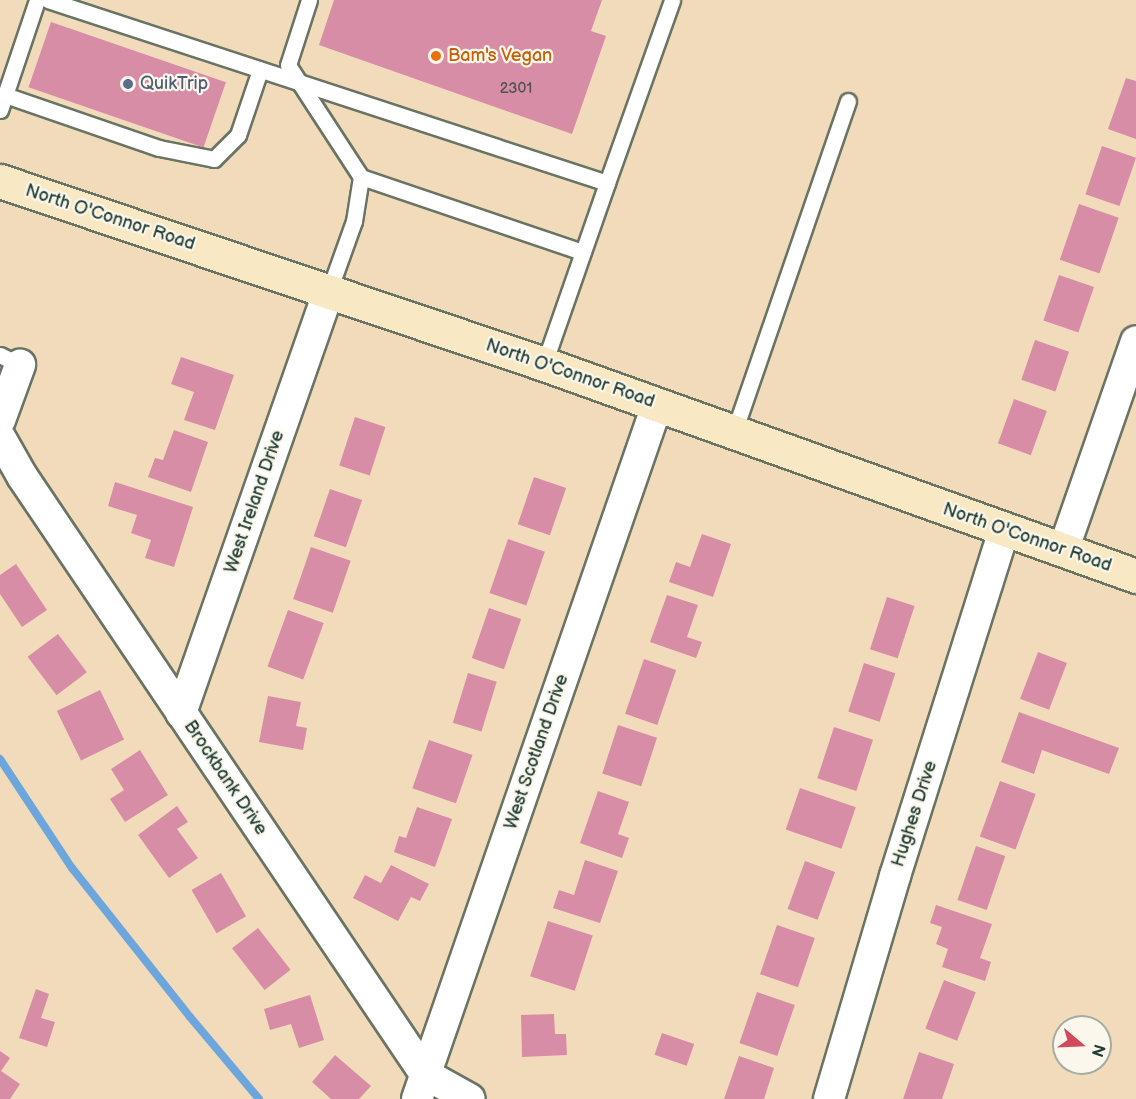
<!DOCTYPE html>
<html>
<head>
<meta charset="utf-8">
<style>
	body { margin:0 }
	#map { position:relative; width:1136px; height:1099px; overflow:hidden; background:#f2dbbb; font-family:"Balsamiq Sans",sans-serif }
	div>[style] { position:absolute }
	.stream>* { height:8px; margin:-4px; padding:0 4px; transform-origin:4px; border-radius:4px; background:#6da6dc }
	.building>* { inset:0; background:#d78da6; transform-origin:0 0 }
	.roads { filter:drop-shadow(2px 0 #697463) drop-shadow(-2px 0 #697463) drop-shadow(0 2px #697463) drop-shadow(0 -2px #697463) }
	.lane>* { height:15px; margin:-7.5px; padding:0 7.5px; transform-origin:7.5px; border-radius:7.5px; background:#fff }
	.street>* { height:30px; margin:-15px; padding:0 15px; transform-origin:15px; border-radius:15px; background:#fff }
	.secondary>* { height:33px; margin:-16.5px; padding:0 16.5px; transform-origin:16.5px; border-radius:16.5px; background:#f8e8c3 }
	.dots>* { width:16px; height:16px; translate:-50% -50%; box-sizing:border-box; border:3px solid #fbf7ec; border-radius:50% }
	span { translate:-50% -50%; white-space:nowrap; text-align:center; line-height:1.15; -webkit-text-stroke:4.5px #fbf7ec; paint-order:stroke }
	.number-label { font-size:15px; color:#4d5150 }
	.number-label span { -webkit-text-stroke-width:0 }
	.food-label { font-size:18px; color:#c56008 }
	.left { translate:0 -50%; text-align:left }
	.service-label { font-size:18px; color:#4e5e75 }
	.street-label { font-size:18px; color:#1f3d34 }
	.north { position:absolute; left:1052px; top:1015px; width:60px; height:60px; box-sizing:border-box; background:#fbf7ec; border:2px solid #a3ada2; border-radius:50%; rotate:109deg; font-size:16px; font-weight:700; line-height:24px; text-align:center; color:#1f3d34 }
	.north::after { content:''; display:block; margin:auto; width:21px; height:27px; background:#d1495b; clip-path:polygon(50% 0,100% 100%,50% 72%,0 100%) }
</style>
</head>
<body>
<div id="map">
	<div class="stream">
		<div style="left:0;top:759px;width:131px;rotate:56.6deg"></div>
		<div style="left:72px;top:868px;width:190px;rotate:51.6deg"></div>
		<div style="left:190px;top:1017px;width:107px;rotate:49.9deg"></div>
	</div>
	<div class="building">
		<div style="clip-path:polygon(334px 0,602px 0,591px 31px,606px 36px,572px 134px,319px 45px)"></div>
		<div style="left:51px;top:22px;width:185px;height:69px;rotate:19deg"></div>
		<div style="clip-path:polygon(1126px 78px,1136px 81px,1136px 139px,1108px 129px)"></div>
		<div style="left:1102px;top:146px;width:36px;height:51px;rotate:19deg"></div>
		<div style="left:1079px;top:204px;width:42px;height:59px;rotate:19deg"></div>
		<div style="left:1059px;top:275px;width:37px;height:48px;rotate:19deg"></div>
		<div style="left:1035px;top:340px;width:36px;height:42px;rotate:19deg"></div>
		<div style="clip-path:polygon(181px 357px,234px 375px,215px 430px,184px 420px,194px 392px,171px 384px)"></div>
		<div style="left:1014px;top:399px;width:35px;height:47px;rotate:20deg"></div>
		<div style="left:355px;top:417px;width:32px;height:51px;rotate:18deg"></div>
		<div style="clip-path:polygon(174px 430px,208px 442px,191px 492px,148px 477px,155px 458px,163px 460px)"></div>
		<div style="left:534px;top:477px;width:34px;height:50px;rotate:19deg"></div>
		<div style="clip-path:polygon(115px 482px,193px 507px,174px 567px,145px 558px,151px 540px,131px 533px,137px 515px,108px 506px)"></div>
		<div style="left:330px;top:489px;width:34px;height:50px;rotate:19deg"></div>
		<div style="clip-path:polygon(702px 534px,731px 544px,713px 597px,669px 582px,676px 562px,690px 567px)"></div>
		<div style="left:508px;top:539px;width:39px;height:57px;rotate:19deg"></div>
		<div style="left:311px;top:547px;width:42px;height:55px;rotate:19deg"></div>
		<div style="clip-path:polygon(16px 564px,47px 610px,22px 627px,0 594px,0 575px)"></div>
		<div style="clip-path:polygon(667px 595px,698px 605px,687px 637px,702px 642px,696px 658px,650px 642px)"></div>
		<div style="left:887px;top:597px;width:29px;height:55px;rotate:18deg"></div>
		<div style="left:489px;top:608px;width:34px;height:53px;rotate:19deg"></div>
		<div style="left:288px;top:610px;width:38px;height:60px;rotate:20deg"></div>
		<div style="left:58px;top:634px;width:48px;height:38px;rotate:53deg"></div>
		<div style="left:1038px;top:652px;width:31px;height:50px;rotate:21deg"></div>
		<div style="left:644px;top:659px;width:34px;height:58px;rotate:19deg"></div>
		<div style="left:864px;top:663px;width:33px;height:51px;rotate:18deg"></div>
		<div style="left:468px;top:673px;width:30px;height:52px;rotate:17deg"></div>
		<div style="left:100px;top:690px;width:55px;height:48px;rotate:64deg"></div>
		<div style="clip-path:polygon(268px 696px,301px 702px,296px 726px,307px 728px,303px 750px,259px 742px)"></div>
		<div style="clip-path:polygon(1019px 712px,1119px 748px,1109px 774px,1042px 750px,1034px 774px,1001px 762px)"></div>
		<div style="left:618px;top:725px;width:41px;height:51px;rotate:18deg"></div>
		<div style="left:834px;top:727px;width:41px;height:54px;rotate:18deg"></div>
		<div style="left:429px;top:740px;width:46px;height:51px;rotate:19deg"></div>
		<div style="clip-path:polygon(140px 750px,168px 795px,125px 822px,110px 799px,124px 790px,111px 769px)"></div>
		<div style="left:1000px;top:781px;width:38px;height:59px;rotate:20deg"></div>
		<div style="left:800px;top:788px;width:59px;height:44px;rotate:19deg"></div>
		<div style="clip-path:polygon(598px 791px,629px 802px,618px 834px,629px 838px,622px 858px,580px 843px)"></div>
		<div style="clip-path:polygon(177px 806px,188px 822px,177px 829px,198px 858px,169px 878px,138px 835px)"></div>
		<div style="clip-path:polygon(417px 807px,452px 819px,435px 867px,394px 852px,399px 836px,406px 838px)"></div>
		<div style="left:976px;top:846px;width:31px;height:57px;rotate:19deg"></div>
		<div style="clip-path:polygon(585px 860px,618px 871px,600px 923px,553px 908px,559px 890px,574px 895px)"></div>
		<div style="left:805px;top:861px;width:32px;height:51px;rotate:20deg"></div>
		<div style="clip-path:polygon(391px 865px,429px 884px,420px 901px,411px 897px,398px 921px,353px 898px,365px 875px,381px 883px)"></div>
		<div style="left:221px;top:873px;width:50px;height:34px;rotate:60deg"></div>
		<div style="clip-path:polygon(936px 905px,992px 924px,980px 958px,991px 962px,985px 981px,942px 967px,948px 949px,936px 944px,942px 927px,930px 923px)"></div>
		<div style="left:548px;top:921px;width:47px;height:58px;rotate:18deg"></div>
		<div style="left:777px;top:925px;width:40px;height:52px;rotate:19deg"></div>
		<div style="left:258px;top:928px;width:53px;height:33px;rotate:52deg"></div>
		<div style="left:944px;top:980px;width:34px;height:52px;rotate:21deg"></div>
		<div style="clip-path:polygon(36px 989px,49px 994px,41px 1018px,55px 1022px,47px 1047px,19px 1038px)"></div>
		<div style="left:757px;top:992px;width:40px;height:54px;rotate:19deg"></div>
		<div style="clip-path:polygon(310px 995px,324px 1040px,299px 1048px,291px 1024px,270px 1030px,264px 1009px)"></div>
		<div style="clip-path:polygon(554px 1014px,555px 1034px,566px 1034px,567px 1055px,522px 1057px,521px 1015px)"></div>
		<div style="left:662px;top:1033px;width:34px;height:23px;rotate:19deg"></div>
		<div style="clip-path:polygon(0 1051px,10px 1058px,1px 1071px,20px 1084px,10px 1099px,0 1099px)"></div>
		<div style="clip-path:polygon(919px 1052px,954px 1064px,942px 1099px,903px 1099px)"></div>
		<div style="clip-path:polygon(335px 1055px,371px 1086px,359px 1099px,331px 1099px,312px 1082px)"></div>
		<div style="clip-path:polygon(739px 1056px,774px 1068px,764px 1099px,724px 1099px)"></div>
	</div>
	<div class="roads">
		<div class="lane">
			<div style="left:48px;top:0;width:588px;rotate:18.13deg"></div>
			<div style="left:607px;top:183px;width:192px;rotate:109.2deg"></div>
			<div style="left:309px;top:0;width:68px;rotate:107.9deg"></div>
			<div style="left:288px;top:65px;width:134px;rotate:56.9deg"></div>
			<div style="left:361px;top:177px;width:45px;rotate:99deg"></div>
			<div style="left:354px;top:221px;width:74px;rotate:109.7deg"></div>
			<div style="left:5px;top:95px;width:163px;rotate:19deg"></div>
			<div style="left:159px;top:148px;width:56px;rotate:11.3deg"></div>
			<div style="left:214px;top:159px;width:34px;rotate:-45deg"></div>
			<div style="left:238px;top:135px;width:69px;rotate:-71.3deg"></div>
			<div style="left:0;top:110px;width:116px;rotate:-71.4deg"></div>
			<div style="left:361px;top:177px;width:234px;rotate:18.7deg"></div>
			<div style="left:607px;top:183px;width:194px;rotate:-70.4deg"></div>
			<div style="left:0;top:355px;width:22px;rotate:27deg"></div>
			<div style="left:734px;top:432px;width:350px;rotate:-71deg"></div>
		</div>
		<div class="street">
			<div style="left:0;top:420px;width:59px;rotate:-70deg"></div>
			<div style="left:0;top:437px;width:45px;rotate:60.6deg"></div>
			<div style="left:22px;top:476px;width:721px;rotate:56.02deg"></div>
			<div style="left:425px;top:1074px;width:51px;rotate:29.1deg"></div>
			<div style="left:1063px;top:551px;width:222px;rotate:-70.8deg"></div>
			<div style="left:181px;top:713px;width:447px;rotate:-70.7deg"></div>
			<div style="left:417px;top:1099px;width:734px;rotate:-70.92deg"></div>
			<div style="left:829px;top:1099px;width:233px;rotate:-73.5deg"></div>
			<div style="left:895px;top:876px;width:362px;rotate:-72.5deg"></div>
		</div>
		<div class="secondary">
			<div style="left:0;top:181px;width:574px;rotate:18.59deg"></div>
			<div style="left:544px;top:364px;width:629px;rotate:19.7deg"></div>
		</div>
	</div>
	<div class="dots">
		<div style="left:436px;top:56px;background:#e8710a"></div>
		<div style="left:128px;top:84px;background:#5c6f8a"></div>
	</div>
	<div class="number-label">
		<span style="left:516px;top:89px">2301</span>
	</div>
	<div class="food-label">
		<span class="left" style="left:448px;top:56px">Bam's Vegan</span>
	</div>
	<div class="service-label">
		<span class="left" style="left:140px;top:84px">QuikTrip</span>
	</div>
	<div class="street-label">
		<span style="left:110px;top:218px;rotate:18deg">North O'Connor Road</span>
		<span style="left:570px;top:374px;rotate:19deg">North O'Connor Road</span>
		<span style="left:255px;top:502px;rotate:-71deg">West Ireland Drive</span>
		<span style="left:1027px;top:538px;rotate:19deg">North O'Connor Road</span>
		<span style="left:537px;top:752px;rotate:-71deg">West Scotland Drive</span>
		<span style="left:225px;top:778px;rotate:56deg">Brockbank Drive</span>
		<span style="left:915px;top:814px;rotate:-72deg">Hughes Drive</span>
	</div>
	<div class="north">N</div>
</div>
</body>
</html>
